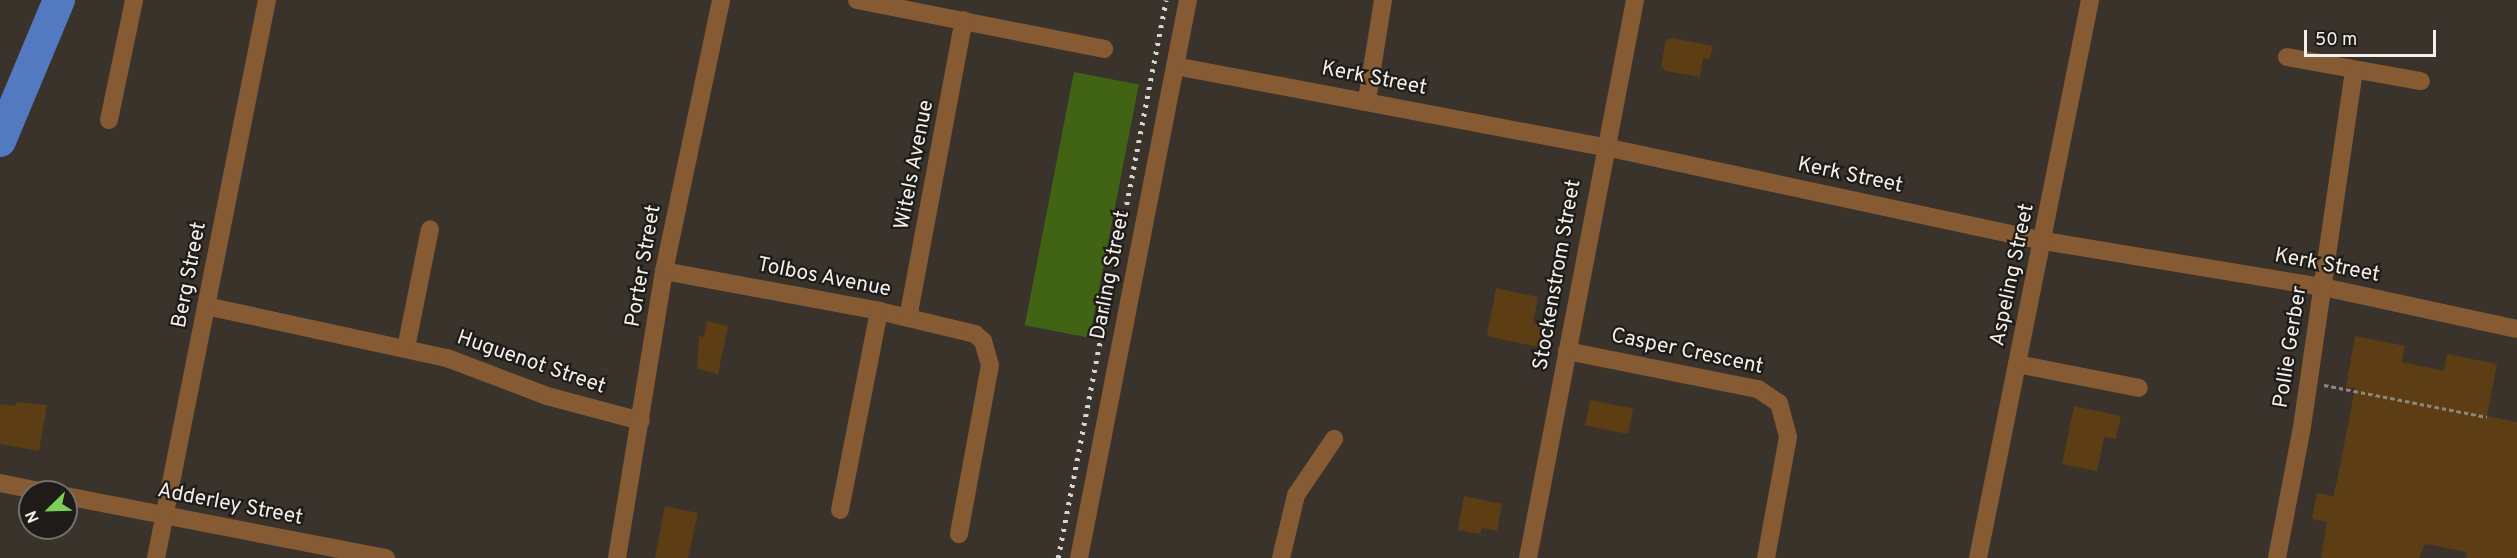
<!DOCTYPE html>
<html>
<head>
<meta charset="utf-8">
<style>
	body { margin:0 }
	#map { position:relative; width:2517px; height:558px; overflow:hidden; background:#39332c; font-family:Overpass,sans-serif }
	div>[style] { position:absolute }
	.green>* { inset:0; background:#416414; transform-origin:0 0 }
	.river>* { height:32px; margin:-16px; padding:0 16px; transform-origin:16px; border-radius:16px; background:#537ac0 }
	.building>* { inset:0; background:#5c3d14; transform-origin:0 0 }
	.path>* { height:3px; margin-top:-1.5px; transform-origin:0; background:repeating-linear-gradient(90deg,#8a857f 0 4.5px,transparent 0 7.5px) }
	.minor>* { height:18px; margin:-9px; padding:0 9px; transform-origin:9px; border-radius:9px; background:#865a33 }
	.rail>* { height:4.5px; margin-top:-2.25px; transform-origin:0; background:repeating-linear-gradient(90deg,#d8d4ce 0 3px,transparent 0 9px) }
	span { translate:-50% -50%; white-space:nowrap; text-align:center; line-height:1.15; -webkit-text-stroke:4.5px #1e1b18; paint-order:stroke }
	.street-label { font-size:21px; color:#f3efea }
	.north { position:absolute; left:18px; top:480px; width:60px; height:60px; box-sizing:border-box; background:#1e1b18; border:2px solid #73706c; border-radius:50%; rotate:247deg; font-size:16px; font-weight:700; line-height:24px; text-align:center; color:#f3efea }
	.north::after { content:''; display:block; margin:auto; width:21px; height:27px; background:#79d158; clip-path:polygon(50% 0,100% 100%,50% 72%,0 100%) }
	.scale { position:absolute; left:2304px; top:30px; width:132px; height:27px; box-sizing:border-box; border:3px solid #f3efea; border-top:0; padding-left:8px; font-size:18px; line-height:21px; white-space:nowrap; color:#f3efea; -webkit-text-stroke:4px #1e1b18; paint-order:stroke }
</style>
</head>
<body>
<div id="map">
	<div class="green">
		<div style="left:1074px;top:72px;width:66px;height:258px;rotate:11deg"></div>
	</div>
	<div class="river">
		<div style="left:0;top:141px;width:153px;rotate:-67.3deg"></div>
	</div>
	<div class="building">
		<div style="clip-path:polygon(1672px 38px,1713px 46px,1710px 59px,1703px 58px,1700px 77px,1665px 71px,1661px 65px,1666px 40px)"></div>
		<div style="clip-path:polygon(1496px 288px,1538px 297px,1533px 324px,1542px 326px,1538px 347px,1487px 336px)"></div>
		<div style="clip-path:polygon(707px 321px,728px 326px,718px 374px,697px 369px,699px 336px,704px 337px)"></div>
		<div style="clip-path:polygon(2355px 336px,2405px 346px,2402px 362px,2444px 371px,2447px 354px,2497px 364px,2487px 416px,2517px 422px,2517px 558px,2466px 558px,2467px 552px,2425px 544px,2419px 558px,2321px 558px,2327px 522px,2312px 519px,2317px 493px,2333px 496px,2337px 481px,2355px 388px,2346px 387px)"></div>
		<div style="left:1590px;top:400px;width:44px;height:26px;rotate:11deg"></div>
		<div style="clip-path:polygon(16px 402px,47px 405px,39px 451px,0 444px,0 404px,15px 406px)"></div>
		<div style="clip-path:polygon(2074px 406px,2121px 416px,2116px 439px,2104px 437px,2097px 471px,2062px 464px)"></div>
		<div style="clip-path:polygon(1464px 496px,1502px 504px,1497px 531px,1482px 528px,1480px 534px,1458px 530px)"></div>
		<div style="clip-path:polygon(665px 506px,698px 513px,688px 558px,655px 558px)"></div>
	</div>
	<div class="path">
		<div style="left:2324px;top:385px;width:166px;rotate:11.1deg"></div>
	</div>
	<div class="minor">
		<div style="left:857px;top:0;width:252px;rotate:11.2deg"></div>
		<div style="left:2287px;top:57px;width:136px;rotate:10.2deg"></div>
		<div style="left:1175px;top:66px;width:438px;rotate:10.7deg"></div>
		<div style="left:1605px;top:147px;width:449px;rotate:12.1deg"></div>
		<div style="left:2044px;top:241px;width:283px;rotate:9.4deg"></div>
		<div style="left:2323px;top:287px;width:198px;rotate:12.2deg"></div>
		<div style="left:1367px;top:100px;width:101px;rotate:-80.9deg"></div>
		<div style="left:109px;top:120px;width:123px;rotate:-78.2deg"></div>
		<div style="left:664px;top:271px;width:219px;rotate:10.5deg"></div>
		<div style="left:879px;top:311px;width:99px;rotate:13.5deg"></div>
		<div style="left:975px;top:334px;width:11px;rotate:41deg"></div>
		<div style="left:983px;top:341px;width:25px;rotate:74deg"></div>
		<div style="left:990px;top:365px;width:172px;rotate:100.4deg"></div>
		<div style="left:206px;top:306px;width:247px;rotate:12.2deg"></div>
		<div style="left:447px;top:358px;width:107px;rotate:20.8deg"></div>
		<div style="left:547px;top:396px;width:97px;rotate:14.9deg"></div>
		<div style="left:908px;top:318px;width:303px;rotate:-79.4deg"></div>
		<div style="left:406px;top:348px;width:121px;rotate:-78.6deg"></div>
		<div style="left:1567px;top:351px;width:195px;rotate:11.3deg"></div>
		<div style="left:1758px;top:389px;width:25px;rotate:34deg"></div>
		<div style="left:1779px;top:403px;width:35px;rotate:75deg"></div>
		<div style="left:1788px;top:437px;width:123px;rotate:100.3deg"></div>
		<div style="left:2017px;top:364px;width:124px;rotate:11.1deg"></div>
		<div style="left:0;top:483px;width:46px;rotate:11.3deg"></div>
		<div style="left:66px;top:496px;width:326px;rotate:11deg"></div>
		<div style="left:840px;top:510px;width:203px;rotate:-78.9deg"></div>
		<div style="left:156px;top:558px;width:569px;rotate:-78.75deg"></div>
		<div style="left:617px;top:558px;width:291px;rotate:-80.7deg"></div>
		<div style="left:664px;top:271px;width:277px;rotate:-78.1deg"></div>
		<div style="left:1079px;top:558px;width:569px;rotate:-78.95deg"></div>
		<div style="left:1281px;top:558px;width:65px;rotate:-76.6deg"></div>
		<div style="left:1296px;top:495px;width:68px;rotate:-55.8deg"></div>
		<div style="left:1528px;top:558px;width:568px;rotate:-79.14deg"></div>
		<div style="left:1978px;top:558px;width:569px;rotate:-78.65deg"></div>
		<div style="left:2277px;top:558px;width:133px;rotate:-79.2deg"></div>
		<div style="left:2302px;top:427px;width:360px;rotate:-81.7deg"></div>
	</div>
	<div class="rail">
		<div style="left:1058px;top:558px;width:568px;rotate:-79.05deg"></div>
	</div>
	<div class="street-label">
		<span style="left:1374px;top:79px;rotate:11deg">Kerk Street</span>
		<span style="left:915px;top:165px;rotate:-79deg">Witels Avenue</span>
		<span style="left:1850px;top:176px;rotate:12deg">Kerk Street</span>
		<span style="left:644px;top:266px;rotate:-80deg">Porter Street</span>
		<span style="left:2327px;top:266px;rotate:11deg">Kerk Street</span>
		<span style="left:190px;top:275px;rotate:-79deg">Berg Street</span>
		<span style="left:1111px;top:275px;rotate:-79deg">Darling Street</span>
		<span style="left:1558px;top:275px;rotate:-80deg">Stockenstrom Street</span>
		<span style="left:2013px;top:275px;rotate:-78deg">Aspeling Street</span>
		<span style="left:824px;top:278px;rotate:11deg">Tolbos Avenue</span>
		<span style="left:2291px;top:347px;rotate:-81deg">Pollie Gerber</span>
		<span style="left:1687px;top:352px;rotate:12deg">Casper Crescent</span>
		<span style="left:531px;top:363px;rotate:19deg">Huguenot Street</span>
		<span style="left:230px;top:505px;rotate:11deg">Adderley Street</span>
	</div>
	<div class="north">N</div>
	<div class="scale">50 m</div>
</div>
</body>
</html>
